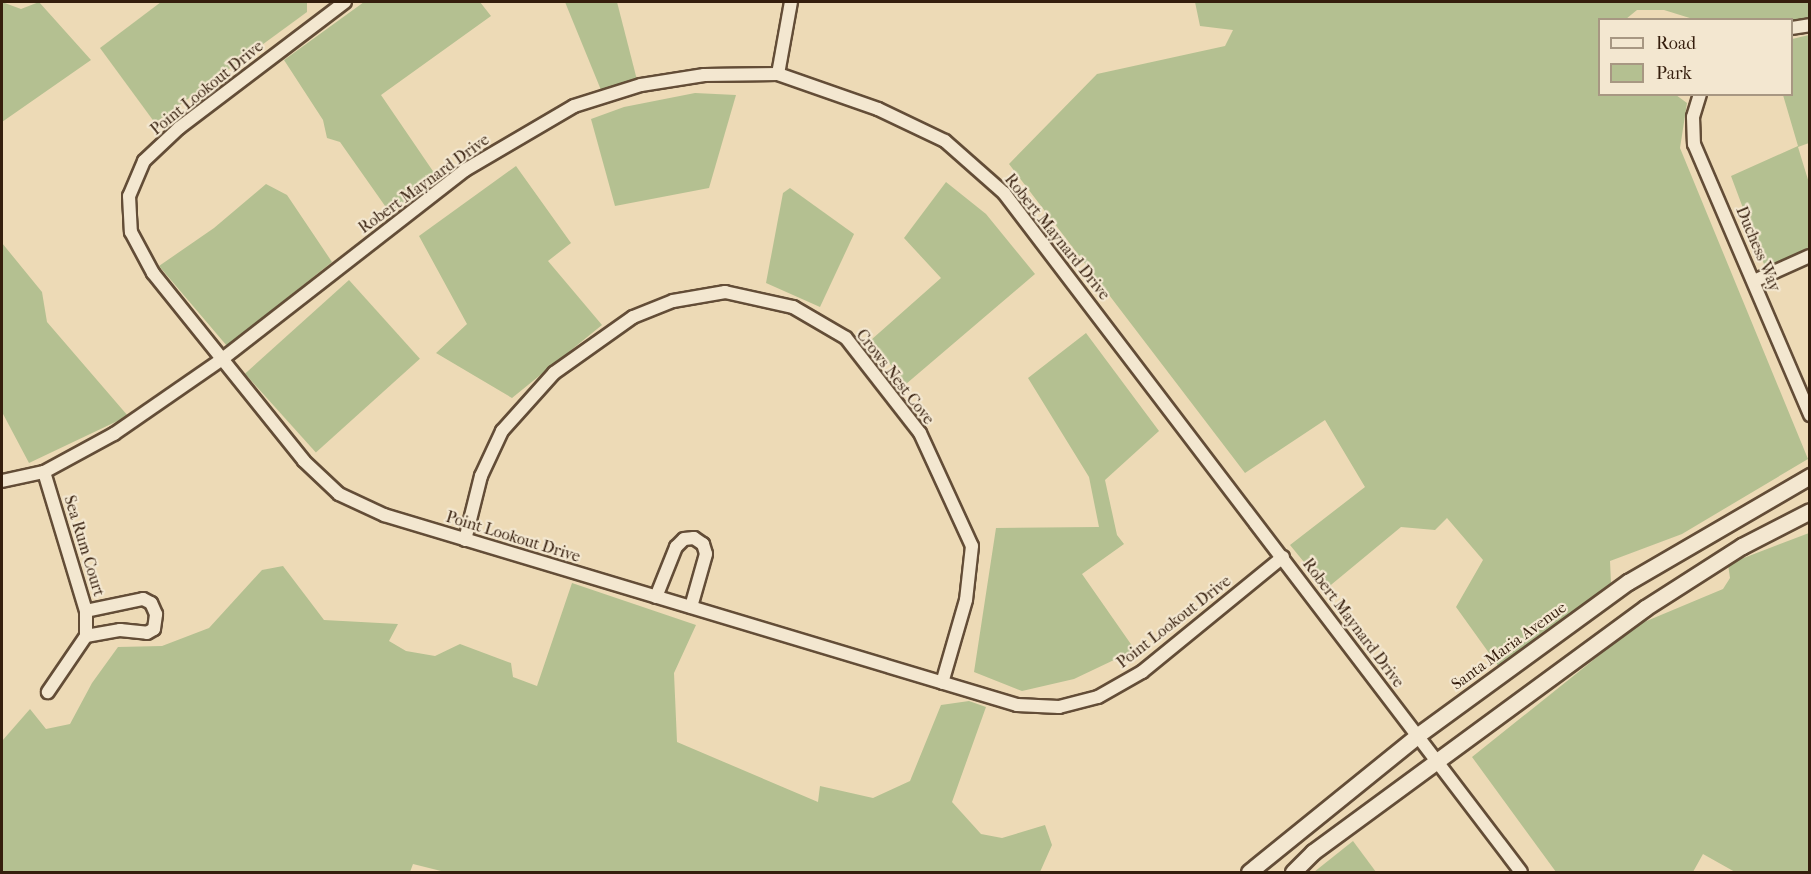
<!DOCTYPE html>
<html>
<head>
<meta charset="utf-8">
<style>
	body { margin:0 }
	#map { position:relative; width:1811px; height:874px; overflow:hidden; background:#eddab6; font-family:"IM FELL French Canon",serif }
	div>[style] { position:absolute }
	.green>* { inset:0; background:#b4c091; transform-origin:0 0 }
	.roads { filter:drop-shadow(2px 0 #634d37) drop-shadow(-2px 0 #634d37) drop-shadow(0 2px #634d37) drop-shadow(0 -2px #634d37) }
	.minor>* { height:12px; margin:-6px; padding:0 6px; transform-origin:6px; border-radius:6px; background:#f3e7d0 }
	.tertiary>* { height:15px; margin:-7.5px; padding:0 7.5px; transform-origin:7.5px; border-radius:7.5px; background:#f3e7d0 }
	span { translate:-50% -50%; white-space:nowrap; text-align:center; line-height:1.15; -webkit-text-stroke:4.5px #f3e7d0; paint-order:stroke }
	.street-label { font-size:16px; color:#351e0d }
	.frame { position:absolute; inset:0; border:3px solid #351e0d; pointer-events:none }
	.legend { position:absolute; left:1598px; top:18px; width:195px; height:78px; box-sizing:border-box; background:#f3e7d0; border:2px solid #a79782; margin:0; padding:8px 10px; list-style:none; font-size:18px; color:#351e0d }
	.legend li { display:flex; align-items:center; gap:12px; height:30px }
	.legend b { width:30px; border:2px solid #a79782 }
</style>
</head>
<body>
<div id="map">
	<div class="green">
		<div style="clip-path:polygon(2px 2px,21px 9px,39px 2px,91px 60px,2px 122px)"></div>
		<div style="clip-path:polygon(161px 2px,307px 2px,307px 12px,155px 123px,100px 48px)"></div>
		<div style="clip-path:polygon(364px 2px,480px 2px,491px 16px,381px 95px,439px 180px,390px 213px,340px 142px,327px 138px,323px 120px,284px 60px)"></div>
		<div style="clip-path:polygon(565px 2px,617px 2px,637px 80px,601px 90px)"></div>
		<div style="clip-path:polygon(1195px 2px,1809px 2px,1809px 19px,1792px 23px,1792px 20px,1693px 19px,1664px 10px,1637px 10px,1626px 19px,1600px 20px,1600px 94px,1676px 95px,1687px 103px,1680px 148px,1808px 459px,1682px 534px,1610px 561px,1611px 583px,1499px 667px,1456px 607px,1483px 560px,1447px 518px,1435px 530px,1401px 527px,1326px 589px,1290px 545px,1365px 487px,1325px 420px,1245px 473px,1009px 164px,1097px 74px,1225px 46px,1233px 30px,1200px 26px)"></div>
		<div style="clip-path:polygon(1809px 35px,1809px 143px,1798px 147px,1809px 183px,1809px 249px,1765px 267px,1731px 176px,1798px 146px,1783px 95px,1792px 94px,1792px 39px)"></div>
		<div style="clip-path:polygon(695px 93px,736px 95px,709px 188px,615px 206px,591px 119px,624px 107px)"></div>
		<div style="clip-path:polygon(516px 166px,571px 243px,548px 261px,602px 325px,512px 398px,436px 353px,467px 324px,419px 236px)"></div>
		<div style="clip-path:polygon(946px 182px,986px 214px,1035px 274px,906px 384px,871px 340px,941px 278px,904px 238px)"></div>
		<div style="clip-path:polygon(266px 184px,287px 195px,332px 262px,227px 346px,159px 266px,214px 228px)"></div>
		<div style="clip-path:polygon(790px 188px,854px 234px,820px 307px,766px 283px,783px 193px)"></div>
		<div style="clip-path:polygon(2px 243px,42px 292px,47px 322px,128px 416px,29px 463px,2px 412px)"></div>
		<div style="left:349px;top:280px;width:106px;height:140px;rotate:48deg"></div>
		<div style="clip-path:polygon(1086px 333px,1159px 431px,1105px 480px,1117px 535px,1124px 544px,1082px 574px,1135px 650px,1074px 679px,1022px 691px,974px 672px,996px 528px,1099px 527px,1089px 477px,1028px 378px)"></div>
		<div style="clip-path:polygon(1809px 533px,1809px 872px,1735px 872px,1703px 854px,1693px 872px,1556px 872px,1472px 757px,1637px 625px,1723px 589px,1730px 578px,1728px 564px)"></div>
		<div style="clip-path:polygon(283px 566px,324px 620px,398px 624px,389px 641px,406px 651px,435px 656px,460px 644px,511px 663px,513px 677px,537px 686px,572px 583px,696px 625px,674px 673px,677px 742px,818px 802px,820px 786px,873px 798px,910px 781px,941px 705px,969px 701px,986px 707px,952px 802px,981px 834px,1002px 838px,1045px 825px,1052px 845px,1040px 872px,445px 872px,413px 864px,410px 872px,2px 872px,2px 741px,30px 709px,46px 729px,70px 724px,92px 683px,118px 647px,162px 646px,209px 628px,262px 570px)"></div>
		<div style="clip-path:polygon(1353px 841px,1376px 872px,1314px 872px)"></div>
	</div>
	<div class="roads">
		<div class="minor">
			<div style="left:345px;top:2px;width:208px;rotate:142.8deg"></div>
			<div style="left:179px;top:128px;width:48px;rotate:136.7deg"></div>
			<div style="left:144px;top:161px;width:38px;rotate:113deg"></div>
			<div style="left:129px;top:196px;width:36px;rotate:87deg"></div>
			<div style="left:131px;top:232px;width:47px;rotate:61.8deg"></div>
			<div style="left:153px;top:273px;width:241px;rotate:51.2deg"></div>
			<div style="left:304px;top:461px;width:48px;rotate:43.3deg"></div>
			<div style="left:339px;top:494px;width:50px;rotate:25deg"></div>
			<div style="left:384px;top:515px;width:661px;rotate:16.71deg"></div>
			<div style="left:1017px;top:705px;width:42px;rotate:2.7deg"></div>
			<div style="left:1059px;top:707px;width:40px;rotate:-14.4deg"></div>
			<div style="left:1098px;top:697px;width:51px;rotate:-29.6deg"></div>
			<div style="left:1142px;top:672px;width:182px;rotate:-39.2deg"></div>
			<div style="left:1792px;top:28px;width:18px;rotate:-9deg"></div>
			<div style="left:778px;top:74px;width:73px;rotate:-79.8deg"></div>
			<div style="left:1700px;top:94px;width:24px;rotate:107deg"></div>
			<div style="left:1693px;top:117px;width:27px;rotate:88deg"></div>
			<div style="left:1694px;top:144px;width:295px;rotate:66.8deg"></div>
			<div style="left:1754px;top:281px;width:61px;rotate:-24.1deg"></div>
			<div style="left:44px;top:472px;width:145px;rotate:73.2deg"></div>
			<div style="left:86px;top:611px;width:25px;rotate:90deg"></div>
			<div style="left:86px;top:636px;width:68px;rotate:124.2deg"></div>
			<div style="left:2px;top:481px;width:43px;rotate:-12.1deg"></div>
			<div style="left:44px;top:472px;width:80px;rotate:-28.5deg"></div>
			<div style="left:114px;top:434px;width:130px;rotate:-34.7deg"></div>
			<div style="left:221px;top:360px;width:309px;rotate:-37.9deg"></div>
			<div style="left:465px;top:170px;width:126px;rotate:-30.4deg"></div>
			<div style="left:574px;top:106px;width:70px;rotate:-17.4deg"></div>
			<div style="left:641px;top:85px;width:64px;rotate:-9deg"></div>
			<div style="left:704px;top:75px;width:74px;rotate:-0.8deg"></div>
			<div style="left:778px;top:74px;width:106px;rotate:19.3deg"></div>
			<div style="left:878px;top:109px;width:74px;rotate:25.5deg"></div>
			<div style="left:945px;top:141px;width:79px;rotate:41.4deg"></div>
			<div style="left:1004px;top:193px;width:853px;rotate:52.71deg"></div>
			<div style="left:465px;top:540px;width:66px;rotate:-76deg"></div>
			<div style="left:481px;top:476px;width:50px;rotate:-65deg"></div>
			<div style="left:502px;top:431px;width:78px;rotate:-48.1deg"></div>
			<div style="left:554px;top:373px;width:97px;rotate:-35.3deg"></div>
			<div style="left:633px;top:317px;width:43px;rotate:-21.8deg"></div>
			<div style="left:673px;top:301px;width:53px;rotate:-9.8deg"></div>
			<div style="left:725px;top:292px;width:70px;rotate:12.4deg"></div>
			<div style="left:793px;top:307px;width:61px;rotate:30.3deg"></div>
			<div style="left:846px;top:338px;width:120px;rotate:52.1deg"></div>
			<div style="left:920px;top:433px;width:124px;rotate:65.3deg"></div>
			<div style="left:972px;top:546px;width:54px;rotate:96.3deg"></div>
			<div style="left:966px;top:600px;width:86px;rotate:106.1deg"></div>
			<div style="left:656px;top:597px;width:54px;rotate:-68.2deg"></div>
			<div style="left:676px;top:547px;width:11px;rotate:-45deg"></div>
			<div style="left:684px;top:539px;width:10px;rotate:-6deg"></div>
			<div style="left:694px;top:538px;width:11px;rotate:34deg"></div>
			<div style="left:703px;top:544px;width:10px;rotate:73deg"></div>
			<div style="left:706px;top:554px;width:55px;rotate:105.8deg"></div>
			<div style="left:86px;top:636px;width:35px;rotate:-10deg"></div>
			<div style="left:120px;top:630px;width:27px;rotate:6deg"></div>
			<div style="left:147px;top:633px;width:8px;rotate:-30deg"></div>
			<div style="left:154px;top:629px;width:15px;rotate:-82deg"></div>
			<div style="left:156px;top:614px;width:12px;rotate:-114deg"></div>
			<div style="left:151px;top:603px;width:9px;rotate:-153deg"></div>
			<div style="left:143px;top:599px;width:58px;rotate:168.1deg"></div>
		</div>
		<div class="tertiary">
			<div style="left:1249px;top:872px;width:218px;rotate:-39deg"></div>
			<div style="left:1418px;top:735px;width:260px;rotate:-36.1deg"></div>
			<div style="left:1628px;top:582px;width:211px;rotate:-30.2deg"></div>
			<div style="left:1293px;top:872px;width:28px;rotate:-45deg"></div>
			<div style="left:1313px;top:852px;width:412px;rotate:-36.3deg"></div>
			<div style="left:1645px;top:608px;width:115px;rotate:-32.6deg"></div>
			<div style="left:1742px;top:546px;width:76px;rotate:-27.2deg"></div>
		</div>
	</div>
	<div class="street-label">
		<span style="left:207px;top:88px;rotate:-39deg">Point Lookout Drive</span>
		<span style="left:424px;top:184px;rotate:-36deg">Robert Maynard Drive</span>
		<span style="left:1057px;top:237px;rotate:51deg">Robert Maynard Drive</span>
		<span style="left:1758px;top:249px;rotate:67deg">Duchess Way</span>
		<span style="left:895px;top:377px;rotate:52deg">Crows Nest Cove</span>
		<span style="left:513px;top:537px;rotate:17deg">Point Lookout Drive</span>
		<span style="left:84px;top:546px;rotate:73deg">Sea Rum Court</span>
		<span style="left:1174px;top:622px;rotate:-38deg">Point Lookout Drive</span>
		<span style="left:1353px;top:623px;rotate:53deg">Robert Maynard Drive</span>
		<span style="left:1509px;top:646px;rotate:-36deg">Santa Maria Avenue</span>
	</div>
	<div class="frame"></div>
	<ul class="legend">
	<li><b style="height:8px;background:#f3e7d0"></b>Road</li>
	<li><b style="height:16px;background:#b4c091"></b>Park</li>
	</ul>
</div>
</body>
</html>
